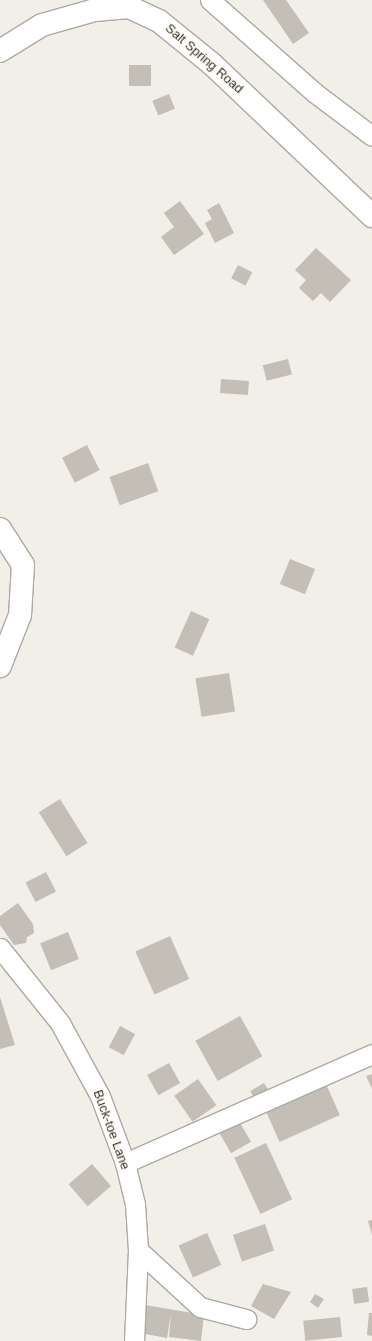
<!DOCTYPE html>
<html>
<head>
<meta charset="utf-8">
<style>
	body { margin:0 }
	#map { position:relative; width:372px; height:1341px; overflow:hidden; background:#f1efe7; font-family:Arial,sans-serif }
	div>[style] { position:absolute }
	.building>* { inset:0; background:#c3beb6; transform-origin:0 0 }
	.roads { filter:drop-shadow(1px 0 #acaaa2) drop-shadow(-1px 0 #acaaa2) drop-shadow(0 1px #acaaa2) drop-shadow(0 -1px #acaaa2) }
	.minor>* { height:19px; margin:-9.5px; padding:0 9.5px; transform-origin:9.5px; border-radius:9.5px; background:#fff }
	.tertiary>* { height:22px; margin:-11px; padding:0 11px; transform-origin:11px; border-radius:11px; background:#fff }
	span { translate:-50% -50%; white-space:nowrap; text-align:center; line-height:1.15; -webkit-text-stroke:4px #fffdf4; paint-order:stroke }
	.street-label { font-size:13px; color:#33322f }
</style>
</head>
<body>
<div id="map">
	<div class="building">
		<div style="clip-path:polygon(263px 0,286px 0,309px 33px,293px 44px)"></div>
		<div style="left:151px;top:65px;width:21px;height:22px;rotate:90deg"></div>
		<div style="left:169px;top:94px;width:16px;height:18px;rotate:68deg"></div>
		<div style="clip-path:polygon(180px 201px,204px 234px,174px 255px,161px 237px,174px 227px,164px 213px)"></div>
		<div style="clip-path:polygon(219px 203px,234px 233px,215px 243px,205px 223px,212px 219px,207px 210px)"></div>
		<div style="clip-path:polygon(316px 248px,351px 280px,330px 302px,321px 293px,313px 301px,299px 288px,306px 280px,295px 270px)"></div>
		<div style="left:238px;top:265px;width:16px;height:15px;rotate:27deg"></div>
		<div style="left:288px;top:359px;width:16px;height:26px;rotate:76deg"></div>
		<div style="left:221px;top:379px;width:28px;height:14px;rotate:4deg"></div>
		<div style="left:87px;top:445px;width:28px;height:28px;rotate:63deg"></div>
		<div style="left:148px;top:463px;width:30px;height:41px;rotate:70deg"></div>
		<div style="left:290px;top:559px;width:27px;height:27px;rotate:22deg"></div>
		<div style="left:191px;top:611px;width:20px;height:40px;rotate:24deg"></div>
		<div style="left:229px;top:673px;width:39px;height:34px;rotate:81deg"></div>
		<div style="left:60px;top:799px;width:52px;height:25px;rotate:58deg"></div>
		<div style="left:46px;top:872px;width:22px;height:23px;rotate:63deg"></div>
		<div style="clip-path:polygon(18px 903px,33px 924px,34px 933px,27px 937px,26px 943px,14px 945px,0 925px,0 916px)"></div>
		<div style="left:68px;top:932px;width:29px;height:30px;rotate:68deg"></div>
		<div style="left:170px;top:936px;width:47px;height:38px;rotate:66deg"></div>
		<div style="clip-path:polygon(0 997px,15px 1045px,0 1049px)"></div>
		<div style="left:240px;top:1016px;width:46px;height:51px;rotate:61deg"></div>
		<div style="left:120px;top:1026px;width:17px;height:24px;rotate:28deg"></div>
		<div style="left:169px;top:1063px;width:23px;height:25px;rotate:61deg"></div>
		<div style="clip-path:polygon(372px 1074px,372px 1089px,366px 1076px)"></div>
		<div style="left:198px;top:1079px;width:32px;height:29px;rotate:55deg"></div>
		<div style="left:264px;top:1083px;width:12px;height:16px;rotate:59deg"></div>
		<div style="left:326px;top:1084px;width:34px;height:66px;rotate:66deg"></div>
		<div style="left:239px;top:1121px;width:24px;height:23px;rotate:60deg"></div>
		<div style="left:266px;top:1143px;width:62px;height:35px;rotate:65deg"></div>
		<div style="left:92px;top:1164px;width:29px;height:31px;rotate:49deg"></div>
		<div style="clip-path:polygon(372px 1220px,372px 1235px,368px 1221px)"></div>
		<div style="left:265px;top:1224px;width:28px;height:34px;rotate:71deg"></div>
		<div style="left:207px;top:1233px;width:35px;height:31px;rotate:66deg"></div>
		<div style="clip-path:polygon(263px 1284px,291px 1292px,274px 1319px,251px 1306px)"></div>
		<div style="left:367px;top:1287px;width:15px;height:15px;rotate:82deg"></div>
		<div style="clip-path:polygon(315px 1294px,324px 1299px,318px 1308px,310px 1302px)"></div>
		<div style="clip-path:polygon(145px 1305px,204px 1315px,201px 1341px,169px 1337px,171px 1314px,167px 1338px,140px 1333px)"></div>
		<div style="clip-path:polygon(369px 1313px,372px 1313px,372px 1336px,367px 1335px)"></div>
		<div style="left:340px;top:1317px;width:20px;height:37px;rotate:84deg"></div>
	</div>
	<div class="roads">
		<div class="minor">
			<div style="left:210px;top:0;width:140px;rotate:41.5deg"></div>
			<div style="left:315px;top:93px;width:71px;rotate:37deg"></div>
			<div style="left:0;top:948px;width:96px;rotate:51.3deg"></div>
			<div style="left:60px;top:1023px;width:83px;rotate:61.3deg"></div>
			<div style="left:100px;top:1096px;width:72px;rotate:69.5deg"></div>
			<div style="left:125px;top:1163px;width:42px;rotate:76.3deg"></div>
			<div style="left:135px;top:1204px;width:46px;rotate:86.3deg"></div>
			<div style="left:138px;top:1250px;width:91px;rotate:92.5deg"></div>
			<div style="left:125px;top:1163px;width:270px;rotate:-23.8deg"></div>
			<div style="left:138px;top:1250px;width:84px;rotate:42.6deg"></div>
			<div style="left:200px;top:1307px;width:48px;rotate:14.6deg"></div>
		</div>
		<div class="tertiary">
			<div style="left:0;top:51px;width:49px;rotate:-31.8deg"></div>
			<div style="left:42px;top:25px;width:55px;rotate:-15.8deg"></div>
			<div style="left:95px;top:10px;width:34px;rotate:-5deg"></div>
			<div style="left:129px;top:7px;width:33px;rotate:25deg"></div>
			<div style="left:159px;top:21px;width:68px;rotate:39.1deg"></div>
			<div style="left:212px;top:64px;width:221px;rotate:43.5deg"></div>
			<div style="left:0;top:529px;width:43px;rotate:57.4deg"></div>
			<div style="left:23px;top:565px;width:50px;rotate:93.4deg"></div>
			<div style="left:20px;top:615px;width:55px;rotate:111.4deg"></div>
		</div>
	</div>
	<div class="street-label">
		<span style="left:204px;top:59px;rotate:41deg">Salt Spring Road</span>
		<span style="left:111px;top:1130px;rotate:70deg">Buck-toe Lane</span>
	</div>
</div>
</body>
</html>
